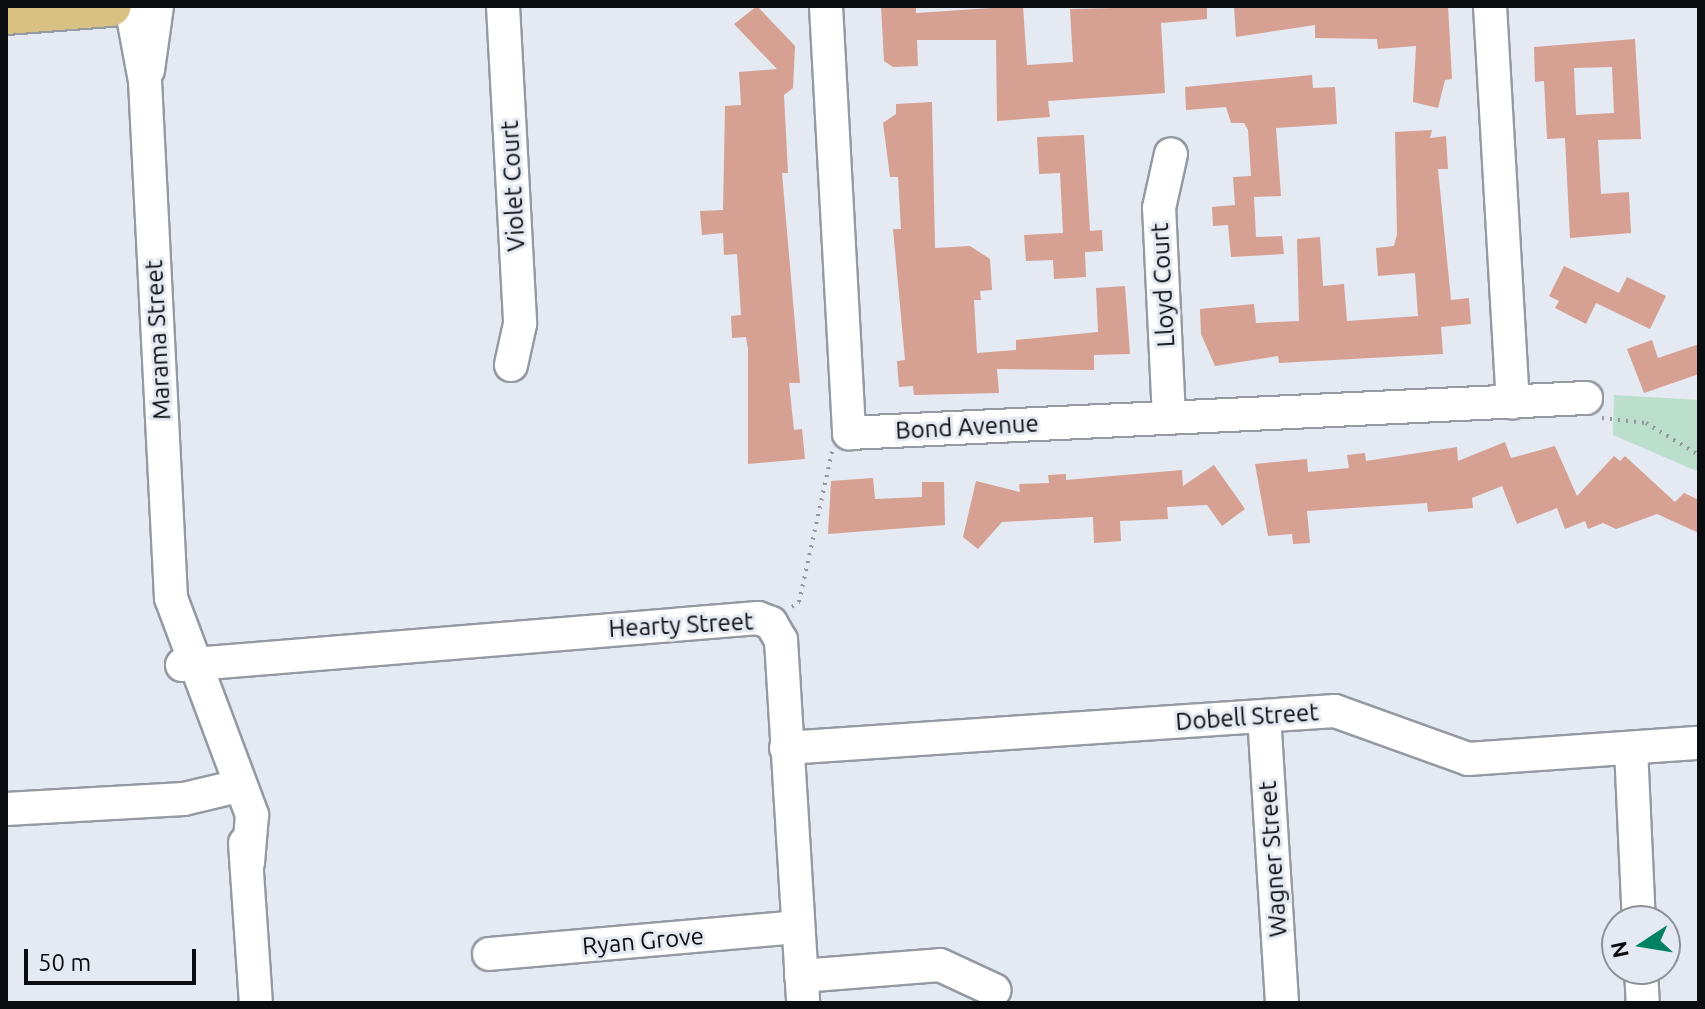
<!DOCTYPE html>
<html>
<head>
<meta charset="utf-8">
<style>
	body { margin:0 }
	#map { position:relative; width:1705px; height:1009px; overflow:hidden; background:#e4e9f2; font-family:Ubuntu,sans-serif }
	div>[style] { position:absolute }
	.green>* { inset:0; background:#bbdfcc }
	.building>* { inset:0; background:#d6a093 }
	.path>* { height:4px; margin-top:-2px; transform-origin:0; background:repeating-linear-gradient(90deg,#93969d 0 2px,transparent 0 8px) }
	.roads { filter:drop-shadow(2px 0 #9599a2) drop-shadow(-2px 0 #9599a2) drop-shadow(0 2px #9599a2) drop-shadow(0 -2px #9599a2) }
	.minor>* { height:32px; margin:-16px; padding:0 16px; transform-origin:16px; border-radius:16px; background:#fff }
	.major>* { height:40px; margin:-20px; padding:0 20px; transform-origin:20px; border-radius:20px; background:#d9c183 }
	span { translate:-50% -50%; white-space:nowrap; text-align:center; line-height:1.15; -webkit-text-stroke:6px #e4e9f2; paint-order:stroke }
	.street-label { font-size:24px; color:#0b0c0f }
	.frame { position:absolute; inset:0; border:8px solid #0b0c0f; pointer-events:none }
	.north { position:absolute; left:1601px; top:905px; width:80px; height:80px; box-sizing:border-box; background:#e4e9f2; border:2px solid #8d9197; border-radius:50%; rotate:258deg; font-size:22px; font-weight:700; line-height:32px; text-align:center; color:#0b0c0f }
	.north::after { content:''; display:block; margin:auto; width:28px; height:36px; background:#008162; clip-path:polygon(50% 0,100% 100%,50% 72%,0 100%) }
	.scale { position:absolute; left:24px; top:949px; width:172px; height:36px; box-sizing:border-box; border:4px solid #0b0c0f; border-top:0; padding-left:10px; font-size:24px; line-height:28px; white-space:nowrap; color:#0b0c0f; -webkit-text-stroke:6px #e4e9f2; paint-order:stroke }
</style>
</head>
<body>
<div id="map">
	<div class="green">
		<div style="clip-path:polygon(1614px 395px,1699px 400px,1699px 472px,1613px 435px)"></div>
	</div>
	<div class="building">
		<div style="clip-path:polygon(757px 6px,795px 46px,793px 88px,784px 95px,788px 173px,782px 173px,800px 383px,789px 383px,794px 430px,802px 429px,805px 459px,748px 464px,748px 349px,746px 337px,732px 338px,731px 316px,741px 315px,737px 254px,724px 255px,723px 233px,702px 235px,700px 211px,723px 210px,725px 106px,741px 105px,739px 72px,777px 69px,734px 24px)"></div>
		<div style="clip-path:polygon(881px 6px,916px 6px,916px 13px,1023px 6px,1027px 65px,1073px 62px,1070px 9px,1207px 6px,1207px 19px,1161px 23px,1165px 93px,1048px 101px,1050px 117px,997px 121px,996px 40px,917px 40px,918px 66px,893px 67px,884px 61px)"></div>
		<div style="clip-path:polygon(1234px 6px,1448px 6px,1452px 79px,1445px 80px,1438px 108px,1413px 102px,1416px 46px,1378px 49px,1377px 39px,1315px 38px,1315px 25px,1236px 37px)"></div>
		<div style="clip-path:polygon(evenodd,1635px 39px,1641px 139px,1598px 140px,1601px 194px,1629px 192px,1631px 233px,1570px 238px,1565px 138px,1547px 139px,1544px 81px,1535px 82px,1534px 47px,1635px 39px,1612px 67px,1614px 113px,1576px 115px,1574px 68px,1612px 67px)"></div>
		<div style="clip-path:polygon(1312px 75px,1313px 88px,1335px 87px,1337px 124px,1276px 128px,1281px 196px,1254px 197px,1256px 237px,1282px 236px,1284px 254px,1231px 257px,1228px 225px,1213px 226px,1212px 207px,1235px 205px,1233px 177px,1251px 176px,1248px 130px,1244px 123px,1231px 123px,1226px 107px,1186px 110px,1185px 87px)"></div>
		<div style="clip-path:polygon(932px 102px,935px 248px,970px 246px,990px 259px,992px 290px,980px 291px,981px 300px,974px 300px,977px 353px,1016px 350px,1016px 340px,1098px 332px,1096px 288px,1125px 286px,1130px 354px,1094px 355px,1094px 370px,997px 369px,999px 393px,914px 395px,913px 386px,899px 387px,897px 361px,905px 360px,893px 229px,901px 229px,898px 177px,890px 177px,883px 123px,896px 114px,896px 104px)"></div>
		<div style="clip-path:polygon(1432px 130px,1430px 138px,1446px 136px,1448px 169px,1438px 169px,1451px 300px,1469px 298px,1471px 324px,1441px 327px,1443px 354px,1279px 363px,1278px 356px,1215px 366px,1201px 334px,1200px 309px,1254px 304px,1256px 323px,1299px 321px,1297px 239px,1320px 237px,1323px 286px,1344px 284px,1347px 321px,1418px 316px,1415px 273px,1378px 276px,1376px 248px,1394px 246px,1397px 234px,1395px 132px)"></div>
		<div style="clip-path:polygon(1084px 135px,1090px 231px,1102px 230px,1103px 251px,1085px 252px,1086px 277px,1054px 279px,1053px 260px,1026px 261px,1024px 235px,1063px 233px,1060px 173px,1039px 174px,1037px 137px)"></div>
		<div style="clip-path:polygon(1564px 266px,1619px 293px,1627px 277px,1666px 296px,1650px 329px,1596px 303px,1586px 324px,1555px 308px,1559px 301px,1549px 296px)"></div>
		<div style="clip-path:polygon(1652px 340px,1658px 358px,1699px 344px,1699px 374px,1644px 393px,1627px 349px)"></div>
		<div style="clip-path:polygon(1505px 442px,1511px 458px,1555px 446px,1577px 496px,1614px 456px,1620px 461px,1625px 456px,1675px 502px,1684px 493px,1699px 500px,1699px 533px,1657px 514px,1616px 529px,1603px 523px,1588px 529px,1585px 521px,1565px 529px,1557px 508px,1517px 524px,1502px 486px,1472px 498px,1473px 508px,1428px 512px,1427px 503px,1307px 511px,1310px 543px,1293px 544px,1292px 534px,1268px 536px,1255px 464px,1307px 459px,1308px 472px,1349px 468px,1347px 455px,1365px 453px,1366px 461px,1457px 447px,1458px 461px)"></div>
		<div style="clip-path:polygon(1214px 465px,1245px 509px,1222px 526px,1207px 505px,1167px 507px,1168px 519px,1120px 521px,1121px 541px,1094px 543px,1093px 517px,1002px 522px,978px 549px,963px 537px,976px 481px,1020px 492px,1019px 484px,1049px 483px,1048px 475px,1066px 474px,1066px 480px,1182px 470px,1183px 486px)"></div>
		<div style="clip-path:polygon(873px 478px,875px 499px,922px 497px,922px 482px,944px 482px,945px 525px,828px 534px,831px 481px)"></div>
	</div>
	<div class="path">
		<div style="left:1602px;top:418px;width:44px;rotate:6.5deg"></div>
		<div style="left:1646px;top:423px;width:62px;rotate:31.1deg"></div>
		<div style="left:792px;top:607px;width:9px;rotate:-36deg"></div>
		<div style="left:799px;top:602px;width:154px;rotate:-77.6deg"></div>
	</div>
	<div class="roads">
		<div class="minor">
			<div style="left:131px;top:6px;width:76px;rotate:79.4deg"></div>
			<div style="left:145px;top:81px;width:518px;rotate:87.12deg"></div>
			<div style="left:171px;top:598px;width:232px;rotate:69.5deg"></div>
			<div style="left:252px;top:815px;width:48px;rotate:94.8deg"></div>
			<div style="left:503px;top:6px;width:318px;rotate:86.9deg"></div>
			<div style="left:520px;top:324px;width:42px;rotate:102.4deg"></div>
			<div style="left:826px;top:6px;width:428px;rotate:86.9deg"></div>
			<div style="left:849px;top:433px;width:738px;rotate:-2.72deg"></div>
			<div style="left:1490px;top:6px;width:397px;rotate:86.7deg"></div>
			<div style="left:148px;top:70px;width:65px;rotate:-82deg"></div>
			<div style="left:1169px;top:418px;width:210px;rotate:-92.7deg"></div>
			<div style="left:1159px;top:208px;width:55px;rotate:-77.5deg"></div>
			<div style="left:182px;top:665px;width:578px;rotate:-4.66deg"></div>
			<div style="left:758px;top:618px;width:14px;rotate:21deg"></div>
			<div style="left:771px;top:623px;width:20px;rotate:60deg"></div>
			<div style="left:781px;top:640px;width:364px;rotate:86.5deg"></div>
			<div style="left:1264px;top:716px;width:288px;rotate:86.4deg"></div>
			<div style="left:786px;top:748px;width:550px;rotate:-3.86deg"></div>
			<div style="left:1335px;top:711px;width:141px;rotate:19.8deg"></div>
			<div style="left:1468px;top:759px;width:232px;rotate:-4deg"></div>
			<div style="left:1631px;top:748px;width:173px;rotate:87.4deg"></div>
			<div style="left:6px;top:809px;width:178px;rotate:-3.2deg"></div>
			<div style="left:184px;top:799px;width:43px;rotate:-13.4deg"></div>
			<div style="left:245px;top:843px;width:160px;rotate:86.1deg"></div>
			<div style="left:489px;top:954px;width:310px;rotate:-5deg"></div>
			<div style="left:1641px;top:969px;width:34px;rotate:87deg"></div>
			<div style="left:801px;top:976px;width:139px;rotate:-4.5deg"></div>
			<div style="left:940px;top:965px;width:60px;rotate:24.8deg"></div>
		</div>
		<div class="major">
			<div style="left:6px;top:14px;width:105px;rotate:-4.4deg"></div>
		</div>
	</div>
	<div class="street-label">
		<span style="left:513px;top:186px;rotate:-93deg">Violet Court</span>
		<span style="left:1163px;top:285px;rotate:-93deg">Lloyd Court</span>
		<span style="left:158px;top:340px;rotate:-93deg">Marama Street</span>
		<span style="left:967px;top:427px;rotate:-3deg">Bond Avenue</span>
		<span style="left:681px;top:625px;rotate:-3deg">Hearty Street</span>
		<span style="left:1247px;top:717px;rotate:-4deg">Dobell Street</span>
		<span style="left:1273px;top:859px;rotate:-94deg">Wagner Street</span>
		<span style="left:643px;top:941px;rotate:-5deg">Ryan Grove</span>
	</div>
	<div class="frame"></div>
	<div class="north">N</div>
	<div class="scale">50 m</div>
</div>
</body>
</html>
